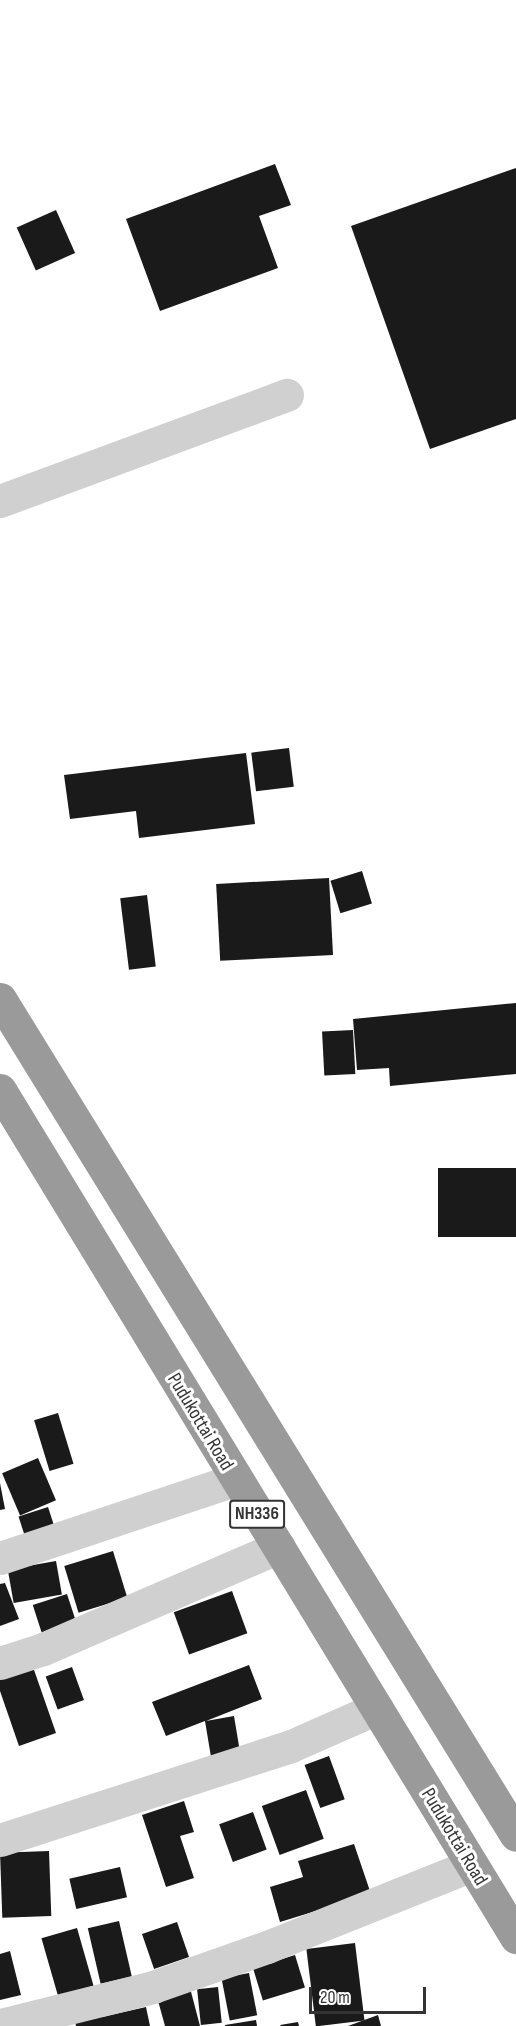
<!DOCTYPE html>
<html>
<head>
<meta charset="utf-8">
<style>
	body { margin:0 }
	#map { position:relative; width:516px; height:2026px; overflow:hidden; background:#fff; font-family:"Sofia Sans Condensed",sans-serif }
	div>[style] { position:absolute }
	.building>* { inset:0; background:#1a1a1a; transform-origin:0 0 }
	.minor>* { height:33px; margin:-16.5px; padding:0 16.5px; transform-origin:16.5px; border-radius:16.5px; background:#d0d0d0 }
	.highway>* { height:33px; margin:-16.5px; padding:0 16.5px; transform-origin:16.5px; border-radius:16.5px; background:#9a9a9a }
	span { translate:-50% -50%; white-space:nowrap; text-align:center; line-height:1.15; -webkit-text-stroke:6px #fff; paint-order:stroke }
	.shield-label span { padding:2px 4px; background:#fff; border:2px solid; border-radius:4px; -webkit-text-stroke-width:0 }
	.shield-label { font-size:18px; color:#333; font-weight:700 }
	.street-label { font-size:20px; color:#333 }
	.scale { position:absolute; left:309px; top:1987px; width:117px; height:27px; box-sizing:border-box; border:3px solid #333; border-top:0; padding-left:8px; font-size:18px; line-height:21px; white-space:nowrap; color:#333; -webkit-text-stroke:4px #fff; paint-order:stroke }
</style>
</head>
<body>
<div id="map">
	<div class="building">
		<div style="clip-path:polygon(275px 164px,291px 205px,259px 216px,278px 268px,160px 311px,126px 219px)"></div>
		<div style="clip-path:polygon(516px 168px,516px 419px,430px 449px,351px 226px)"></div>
		<div style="left:56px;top:210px;width:47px;height:43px;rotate:66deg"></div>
		<div style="left:289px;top:748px;width:39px;height:38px;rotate:83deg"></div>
		<div style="clip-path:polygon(246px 753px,255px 824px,139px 838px,136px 811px,70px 819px,64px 775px)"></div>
		<div style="left:362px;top:871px;width:34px;height:33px;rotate:73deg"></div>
		<div style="left:329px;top:878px;width:77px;height:113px;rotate:87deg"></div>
		<div style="left:147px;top:895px;width:72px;height:27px;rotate:83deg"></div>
		<div style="clip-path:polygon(516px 1003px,516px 1074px,390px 1086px,389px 1068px,357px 1070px,353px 1019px)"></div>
		<div style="left:353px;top:1030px;width:44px;height:31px;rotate:87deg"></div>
		<div style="left:516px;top:1168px;width:69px;height:78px;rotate:90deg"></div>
		<div style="left:58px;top:1413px;width:53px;height:25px;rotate:73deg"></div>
		<div style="left:38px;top:1458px;width:46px;height:39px;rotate:67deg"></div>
		<div style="clip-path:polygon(0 1483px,5px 1509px,0 1510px)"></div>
		<div style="left:48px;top:1507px;width:23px;height:31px;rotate:72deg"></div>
		<div style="left:113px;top:1551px;width:49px;height:51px;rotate:73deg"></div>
		<div style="left:56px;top:1561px;width:34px;height:49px;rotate:80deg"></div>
		<div style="clip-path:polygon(5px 1583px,19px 1619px,0 1626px,0 1584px)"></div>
		<div style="left:232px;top:1591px;width:45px;height:62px;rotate:70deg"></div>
		<div style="left:67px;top:1594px;width:29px;height:36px;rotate:72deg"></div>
		<div style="clip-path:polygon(249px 1665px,262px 1699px,206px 1721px,234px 1716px,241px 1758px,212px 1763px,205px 1721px,166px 1736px,152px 1702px)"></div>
		<div style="clip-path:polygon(33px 1667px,56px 1733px,19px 1746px,0 1691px,0 1678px)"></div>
		<div style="left:72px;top:1667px;width:35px;height:28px;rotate:70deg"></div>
		<div style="left:329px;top:1756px;width:46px;height:26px;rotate:70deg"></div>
		<div style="left:306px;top:1790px;width:52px;height:47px;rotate:70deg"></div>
		<div style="clip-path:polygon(184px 1801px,194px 1832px,180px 1836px,194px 1878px,166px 1887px,142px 1815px)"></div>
		<div style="left:253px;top:1812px;width:40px;height:36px;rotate:70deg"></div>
		<div style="clip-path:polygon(354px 1844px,371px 1894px,280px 1922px,270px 1887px,303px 1877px,298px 1861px)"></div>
		<div style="left:49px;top:1851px;width:65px;height:49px;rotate:88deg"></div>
		<div style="left:120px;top:1867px;width:31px;height:52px;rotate:77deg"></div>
		<div style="left:119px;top:1921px;width:57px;height:32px;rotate:77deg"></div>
		<div style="left:177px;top:1922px;width:37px;height:37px;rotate:71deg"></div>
		<div style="left:77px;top:1928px;width:60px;height:37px;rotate:74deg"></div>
		<div style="left:355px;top:1943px;width:78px;height:49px;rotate:83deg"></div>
		<div style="clip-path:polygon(10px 1951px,21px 1995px,0 2000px,0 1954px)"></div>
		<div style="left:295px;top:1955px;width:34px;height:44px;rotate:73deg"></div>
		<div style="left:249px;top:1973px;width:43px;height:28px;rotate:79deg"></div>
		<div style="left:218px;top:1987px;width:36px;height:21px;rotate:84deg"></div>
		<div style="clip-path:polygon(190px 1988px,200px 2026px,165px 2026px,157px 1997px)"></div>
		<div style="clip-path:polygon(146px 2007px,150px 2026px,76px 2026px,74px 2017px,101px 2011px,102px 2017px)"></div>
		<div style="clip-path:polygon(378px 2015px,381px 2026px,348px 2026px)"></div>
		<div style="clip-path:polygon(256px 2020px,257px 2026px,225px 2026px,225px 2025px)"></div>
		<div style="clip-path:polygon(298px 2022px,299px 2026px,281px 2026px,280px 2025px)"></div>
	</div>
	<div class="minor">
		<div style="left:0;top:501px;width:306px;rotate:-20.3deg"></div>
		<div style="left:0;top:1558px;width:248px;rotate:-18.4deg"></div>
		<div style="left:0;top:1663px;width:45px;rotate:-18deg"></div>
		<div style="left:43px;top:1649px;width:257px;rotate:-23.4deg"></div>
		<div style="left:0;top:1840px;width:306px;rotate:-17.9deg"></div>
		<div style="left:291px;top:1746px;width:94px;rotate:-23.8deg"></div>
		<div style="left:0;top:2025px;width:158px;rotate:-13.9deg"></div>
		<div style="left:153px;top:1987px;width:121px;rotate:-19.3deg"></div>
		<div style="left:267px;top:1947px;width:219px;rotate:-21.8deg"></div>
	</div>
	<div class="highway">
		<div style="left:0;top:999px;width:982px;rotate:58.32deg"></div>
		<div style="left:0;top:1090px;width:992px;rotate:58.65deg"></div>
	</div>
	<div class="shield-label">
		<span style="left:257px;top:1514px">NH336</span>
	</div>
	<div class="street-label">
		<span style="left:200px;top:1422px;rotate:59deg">Pudukottai Road</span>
		<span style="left:454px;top:1837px;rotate:59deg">Pudukottai Road</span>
	</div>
	<div class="scale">20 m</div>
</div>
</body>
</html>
